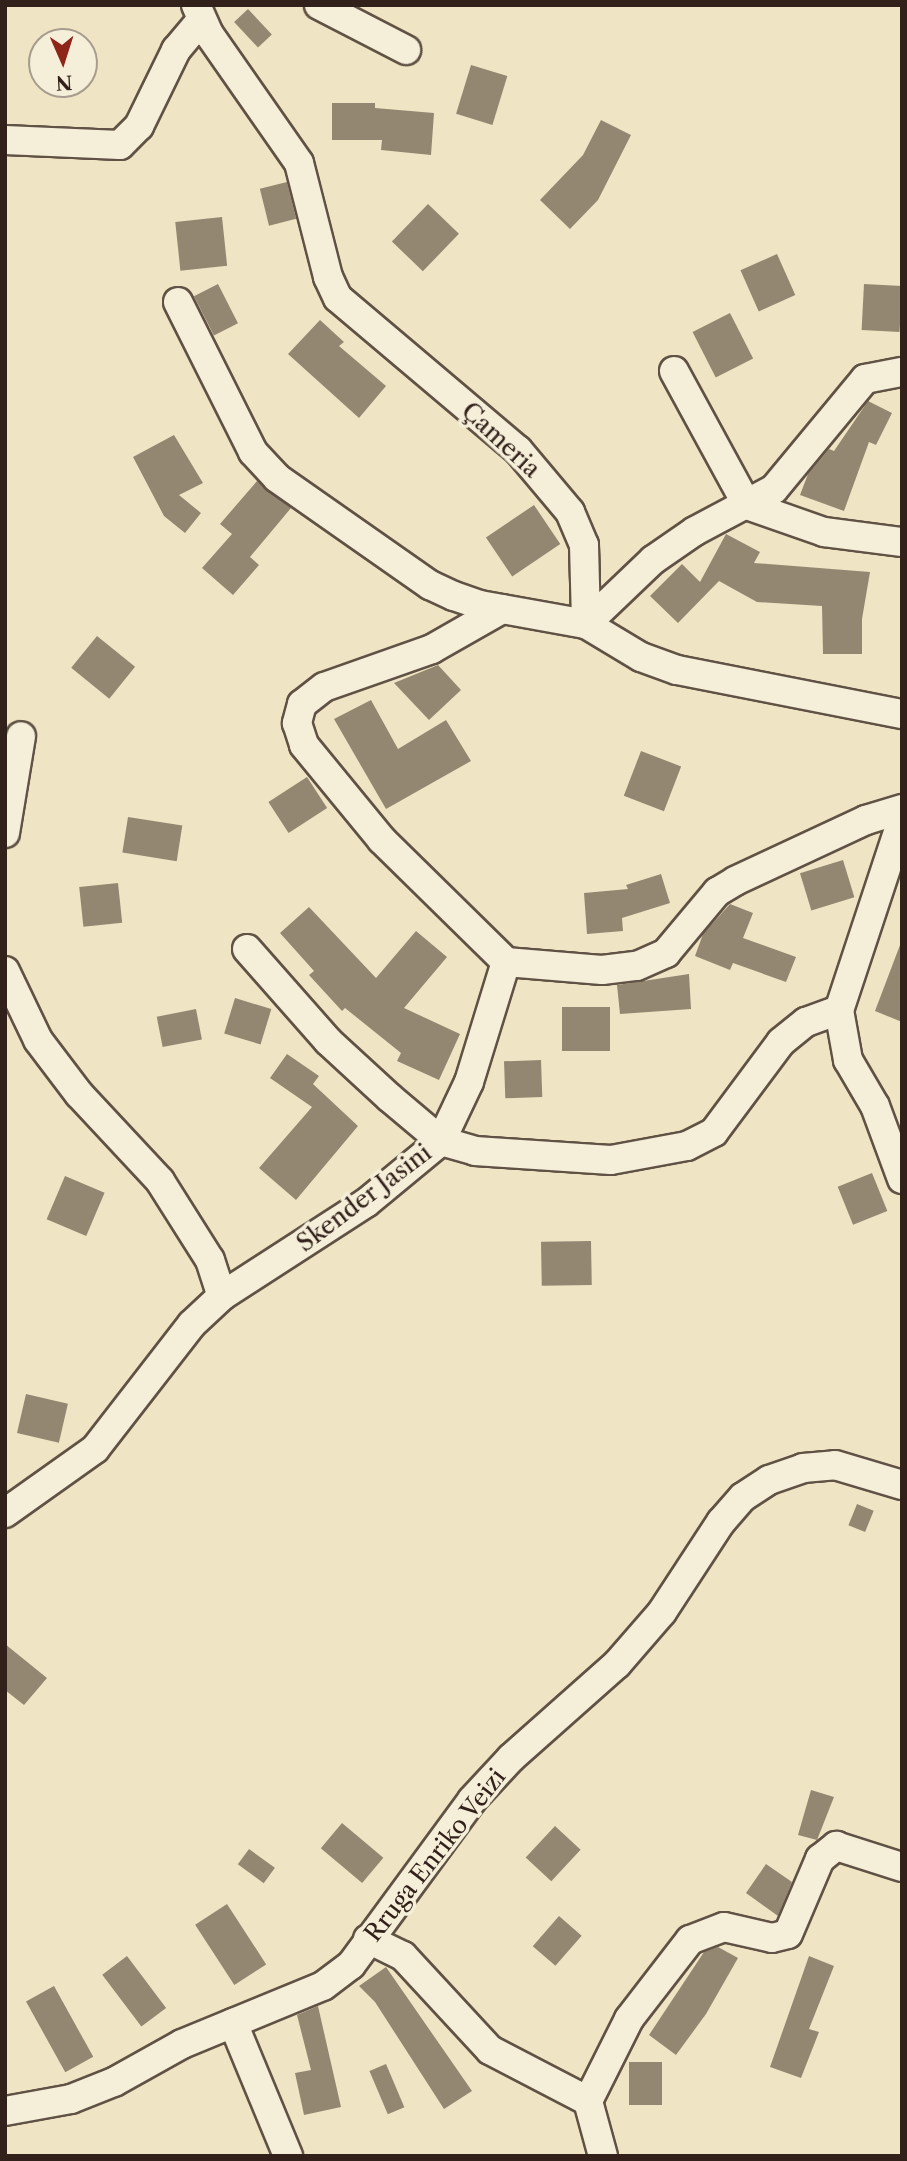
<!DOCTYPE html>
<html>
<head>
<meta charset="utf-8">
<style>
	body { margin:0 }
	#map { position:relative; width:907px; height:2161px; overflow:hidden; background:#efe5c4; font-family:"Libre Caslon Text",serif }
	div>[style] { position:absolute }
	.building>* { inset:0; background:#948772; transform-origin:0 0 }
	.roads { filter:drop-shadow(2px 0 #605244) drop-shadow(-2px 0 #605244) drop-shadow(0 2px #605244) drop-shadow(0 -2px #605244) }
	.minor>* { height:28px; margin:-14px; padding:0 14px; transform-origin:14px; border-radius:14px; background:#f5eed9 }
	span { translate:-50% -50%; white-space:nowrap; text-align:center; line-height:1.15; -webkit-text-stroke:7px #f5eed9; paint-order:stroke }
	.street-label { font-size:24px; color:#31211a }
	.frame { position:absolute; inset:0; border:7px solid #31211a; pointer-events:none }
	.north { position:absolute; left:28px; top:28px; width:70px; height:70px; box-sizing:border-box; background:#f5eed9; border:2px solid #a79c8d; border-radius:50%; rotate:177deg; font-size:19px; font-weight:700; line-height:28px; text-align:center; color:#31211a }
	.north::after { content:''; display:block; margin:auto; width:24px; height:32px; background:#8f2418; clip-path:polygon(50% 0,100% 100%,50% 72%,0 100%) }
</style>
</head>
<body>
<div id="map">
	<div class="building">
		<div style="left:248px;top:9px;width:35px;height:19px;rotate:47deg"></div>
		<div style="left:471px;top:65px;width:38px;height:51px;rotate:17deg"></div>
		<div style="clip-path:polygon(332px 103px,375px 103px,375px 108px,434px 113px,431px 155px,381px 150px,382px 140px,332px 140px)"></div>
		<div style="clip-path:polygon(601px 120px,631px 135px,598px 200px,570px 229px,540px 200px,583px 155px)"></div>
		<div style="left:287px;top:182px;width:38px;height:28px;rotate:76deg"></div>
		<div style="left:428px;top:204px;width:43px;height:52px;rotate:44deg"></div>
		<div style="left:222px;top:217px;width:49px;height:47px;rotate:84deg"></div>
		<div style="left:777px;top:254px;width:45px;height:40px;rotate:66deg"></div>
		<div style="left:218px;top:284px;width:44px;height:27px;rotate:63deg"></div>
		<div style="left:864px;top:284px;width:38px;height:46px;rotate:3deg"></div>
		<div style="left:730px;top:313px;width:51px;height:42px;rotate:63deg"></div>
		<div style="clip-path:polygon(320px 320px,344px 342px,339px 346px,386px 386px,359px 418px,288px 354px)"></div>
		<div style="clip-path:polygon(868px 401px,892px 413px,876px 445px,869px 442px,844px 511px,800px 495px,808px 474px,829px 449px,834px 451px)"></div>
		<div style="clip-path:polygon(174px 435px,203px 483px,179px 495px,201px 513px,185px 533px,164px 516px,133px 457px)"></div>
		<div style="clip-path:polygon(257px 481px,291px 508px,250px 557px,259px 565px,233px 595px,202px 568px,232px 534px,220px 524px)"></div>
		<div style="left:534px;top:505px;width:47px;height:58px;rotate:56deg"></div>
		<div style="clip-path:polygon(726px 534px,760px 552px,754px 563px,870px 572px,862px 619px,862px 654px,823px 654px,822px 606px,757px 602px,719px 581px,678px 623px,650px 596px,682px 564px,700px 582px)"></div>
		<div style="left:97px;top:636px;width:49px;height:41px;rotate:39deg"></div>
		<div style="clip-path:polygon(438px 665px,461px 690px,429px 720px,394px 683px)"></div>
		<div style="clip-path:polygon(371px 700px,398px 749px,446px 720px,471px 761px,386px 809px,334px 719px)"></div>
		<div style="left:641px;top:751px;width:43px;height:48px;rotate:21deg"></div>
		<div style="left:307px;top:777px;width:37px;height:46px;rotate:57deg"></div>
		<div style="left:128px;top:817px;width:55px;height:36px;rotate:9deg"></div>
		<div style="left:843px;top:860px;width:39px;height:45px;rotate:73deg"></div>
		<div style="clip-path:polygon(661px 874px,670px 903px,622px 918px,623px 931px,587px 934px,584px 893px,628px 889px,626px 885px)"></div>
		<div style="left:118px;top:883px;width:40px;height:39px;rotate:84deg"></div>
		<div style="clip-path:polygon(730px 904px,753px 913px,743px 938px,796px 957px,786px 982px,733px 963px,730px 970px,695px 956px,703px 934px)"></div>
		<div style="clip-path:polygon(309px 907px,376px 978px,416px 931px,447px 957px,404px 1008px,460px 1034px,439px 1080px,397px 1061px,401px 1053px,345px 1008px,342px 1011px,309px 975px,314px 971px,280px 933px)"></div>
		<div style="clip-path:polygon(900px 945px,902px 946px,902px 1022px,875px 1011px)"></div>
		<div style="clip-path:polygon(689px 974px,691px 1009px,620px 1014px,617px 985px)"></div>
		<div style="left:235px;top:998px;width:38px;height:37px;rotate:17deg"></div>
		<div style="left:562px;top:1007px;width:48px;height:44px"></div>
		<div style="left:196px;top:1009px;width:31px;height:40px;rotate:79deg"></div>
		<div style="clip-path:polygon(287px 1054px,319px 1076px,313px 1084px,358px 1126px,296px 1200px,259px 1168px,312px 1107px,270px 1078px)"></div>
		<div style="left:541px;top:1060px;width:37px;height:37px;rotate:88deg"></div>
		<div style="left:872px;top:1173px;width:41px;height:37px;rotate:68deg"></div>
		<div style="left:65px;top:1176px;width:43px;height:47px;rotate:23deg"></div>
		<div style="left:591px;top:1241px;width:44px;height:50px;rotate:89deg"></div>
		<div style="left:26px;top:1394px;width:43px;height:40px;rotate:13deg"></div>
		<div style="left:857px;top:1504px;width:18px;height:23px;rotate:22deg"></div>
		<div style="clip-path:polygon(5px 1644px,47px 1678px,24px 1705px,5px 1690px)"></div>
		<div style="clip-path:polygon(811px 1790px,834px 1797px,817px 1840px,798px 1835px)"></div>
		<div style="left:342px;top:1823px;width:54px;height:33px;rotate:40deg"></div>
		<div style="left:555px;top:1826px;width:35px;height:43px;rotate:43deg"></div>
		<div style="left:249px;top:1849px;width:32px;height:19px;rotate:36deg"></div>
		<div style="clip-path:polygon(766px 1864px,792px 1882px,778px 1916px,746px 1893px)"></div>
		<div style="left:227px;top:1904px;width:72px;height:38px;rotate:57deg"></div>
		<div style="left:559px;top:1916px;width:30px;height:40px;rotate:41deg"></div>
		<div style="clip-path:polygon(718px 1947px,738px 1958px,706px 2014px,676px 2055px,649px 2035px,704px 1952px)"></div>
		<div style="left:127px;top:1956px;width:65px;height:31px;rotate:53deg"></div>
		<div style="clip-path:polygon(809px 1956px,834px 1966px,809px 2029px,819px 2032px,801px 2078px,770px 2067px)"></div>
		<div style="clip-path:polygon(386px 1967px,472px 2091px,444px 2109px,375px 2002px,359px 1986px)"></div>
		<div style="left:54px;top:1986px;width:81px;height:32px;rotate:61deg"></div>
		<div style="clip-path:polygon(318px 2006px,341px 2107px,304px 2115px,295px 2073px,311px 2070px,297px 2015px)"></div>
		<div style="left:629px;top:2062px;width:33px;height:43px"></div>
		<div style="left:386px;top:2064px;width:47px;height:18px;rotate:67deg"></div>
	</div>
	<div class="roads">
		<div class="minor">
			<div style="left:196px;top:5px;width:32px;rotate:66deg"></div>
			<div style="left:209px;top:34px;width:157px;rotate:55.1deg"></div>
			<div style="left:299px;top:163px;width:118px;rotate:75.7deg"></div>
			<div style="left:328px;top:277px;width:23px;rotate:65deg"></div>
			<div style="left:338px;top:298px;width:236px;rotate:40.2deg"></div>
			<div style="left:518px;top:450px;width:81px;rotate:50deg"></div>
			<div style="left:570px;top:512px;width:36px;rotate:67deg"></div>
			<div style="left:584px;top:545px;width:79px;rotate:88.5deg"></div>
			<div style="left:586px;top:624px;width:64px;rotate:31deg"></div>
			<div style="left:641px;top:657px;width:38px;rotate:20deg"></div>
			<div style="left:677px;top:670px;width:229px;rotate:11.1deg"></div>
			<div style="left:319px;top:5px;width:98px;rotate:27.3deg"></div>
			<div style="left:5px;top:140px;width:115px;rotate:2.5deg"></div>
			<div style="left:120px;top:145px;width:27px;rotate:-45deg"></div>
			<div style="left:139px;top:126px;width:85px;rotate:-64deg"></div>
			<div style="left:176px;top:50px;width:39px;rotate:-50deg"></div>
			<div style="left:178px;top:302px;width:168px;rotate:63.4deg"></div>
			<div style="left:253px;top:452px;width:35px;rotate:47deg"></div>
			<div style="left:277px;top:478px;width:187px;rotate:35deg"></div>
			<div style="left:430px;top:585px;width:26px;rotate:25deg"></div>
			<div style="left:454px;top:596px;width:28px;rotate:19deg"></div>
			<div style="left:480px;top:605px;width:108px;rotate:10.2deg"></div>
			<div style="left:586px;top:624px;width:93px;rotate:-43.7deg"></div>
			<div style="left:653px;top:560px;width:51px;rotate:-34.6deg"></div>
			<div style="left:695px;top:531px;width:89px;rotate:-28deg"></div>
			<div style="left:774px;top:489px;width:143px;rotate:-50.4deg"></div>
			<div style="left:865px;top:379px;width:38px;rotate:-11deg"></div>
			<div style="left:674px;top:371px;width:153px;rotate:61.4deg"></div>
			<div style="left:747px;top:505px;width:82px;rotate:19.3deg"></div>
			<div style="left:824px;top:532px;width:79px;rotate:7.3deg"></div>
			<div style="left:502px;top:609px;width:81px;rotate:150.3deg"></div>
			<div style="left:432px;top:649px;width:114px;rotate:160.6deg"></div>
			<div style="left:324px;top:687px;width:28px;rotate:142deg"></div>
			<div style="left:302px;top:704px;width:20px;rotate:105deg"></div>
			<div style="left:297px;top:723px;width:23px;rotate:72deg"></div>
			<div style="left:304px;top:745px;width:123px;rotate:50.6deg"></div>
			<div style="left:382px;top:840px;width:174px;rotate:44.5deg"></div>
			<div style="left:902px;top:820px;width:200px;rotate:108.3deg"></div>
			<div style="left:839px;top:1010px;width:51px;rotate:79.8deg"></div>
			<div style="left:848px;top:1060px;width:53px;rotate:59.6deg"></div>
			<div style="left:875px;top:1106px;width:78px;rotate:69.7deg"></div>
			<div style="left:5px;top:833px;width:98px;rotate:-80.6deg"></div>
			<div style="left:247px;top:949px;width:123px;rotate:48.6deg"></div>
			<div style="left:328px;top:1041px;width:84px;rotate:42.6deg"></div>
			<div style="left:390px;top:1098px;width:67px;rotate:40.1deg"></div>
			<div style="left:441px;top:1141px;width:35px;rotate:16deg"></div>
			<div style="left:475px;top:1151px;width:136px;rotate:3.8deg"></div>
			<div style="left:611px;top:1160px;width:77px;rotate:-10.4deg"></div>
			<div style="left:687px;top:1146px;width:30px;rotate:-27deg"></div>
			<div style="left:714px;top:1132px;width:112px;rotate:-53.3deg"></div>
			<div style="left:781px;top:1042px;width:32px;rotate:-39deg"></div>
			<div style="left:806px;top:1022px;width:35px;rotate:-20deg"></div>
			<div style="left:5px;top:971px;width:76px;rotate:64.4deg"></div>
			<div style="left:38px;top:1040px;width:68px;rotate:52.8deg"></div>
			<div style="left:79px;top:1094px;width:119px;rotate:47deg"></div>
			<div style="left:160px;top:1181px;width:93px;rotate:57.7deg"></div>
			<div style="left:210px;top:1260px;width:38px;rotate:72deg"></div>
			<div style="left:5px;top:1513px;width:110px;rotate:-35.4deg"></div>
			<div style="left:95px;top:1449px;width:158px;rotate:-52.2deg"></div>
			<div style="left:192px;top:1324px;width:41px;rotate:-43deg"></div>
			<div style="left:222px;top:1296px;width:171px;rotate:-32.9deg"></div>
			<div style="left:366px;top:1203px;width:97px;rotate:-39.6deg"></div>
			<div style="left:441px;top:1141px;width:65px;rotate:-64.6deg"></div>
			<div style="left:469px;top:1082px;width:126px;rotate:-72.9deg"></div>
			<div style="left:506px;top:962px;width:96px;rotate:4.8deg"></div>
			<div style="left:602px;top:970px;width:35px;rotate:-7deg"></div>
			<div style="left:637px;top:966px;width:32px;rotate:-24deg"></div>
			<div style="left:666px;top:953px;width:80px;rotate:-50.1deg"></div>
			<div style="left:717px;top:892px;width:21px;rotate:-31deg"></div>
			<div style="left:735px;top:881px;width:145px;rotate:-25deg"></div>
			<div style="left:866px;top:820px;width:38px;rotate:-17deg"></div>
			<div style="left:368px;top:1939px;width:39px;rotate:26deg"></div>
			<div style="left:403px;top:1956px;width:128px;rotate:47.2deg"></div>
			<div style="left:490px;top:2050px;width:110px;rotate:27.5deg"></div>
			<div style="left:233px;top:2023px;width:144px;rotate:67.5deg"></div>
			<div style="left:5px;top:2111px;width:67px;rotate:-10.3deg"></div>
			<div style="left:71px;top:2099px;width:46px;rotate:-21.6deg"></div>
			<div style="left:114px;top:2082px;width:78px;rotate:-29.2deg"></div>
			<div style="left:182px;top:2044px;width:152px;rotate:-22.4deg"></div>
			<div style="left:323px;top:1986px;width:35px;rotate:-37deg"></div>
			<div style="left:351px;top:1965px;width:205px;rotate:-53.7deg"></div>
			<div style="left:472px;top:1800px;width:57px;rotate:-47.1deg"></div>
			<div style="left:511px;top:1758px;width:142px;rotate:-41.6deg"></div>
			<div style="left:617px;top:1664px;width:69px;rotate:-49.1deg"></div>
			<div style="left:662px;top:1612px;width:108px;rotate:-56.8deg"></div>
			<div style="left:721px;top:1522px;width:33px;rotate:-49deg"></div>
			<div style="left:743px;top:1497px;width:31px;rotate:-33deg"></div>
			<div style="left:769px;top:1480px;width:36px;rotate:-19deg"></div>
			<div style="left:803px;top:1468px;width:32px;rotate:-5deg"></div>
			<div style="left:835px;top:1465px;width:70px;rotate:16.6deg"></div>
			<div style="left:603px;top:2156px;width:57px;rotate:-105.3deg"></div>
			<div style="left:588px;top:2101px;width:92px;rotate:-63.4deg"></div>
			<div style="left:629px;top:2019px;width:100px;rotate:-52.3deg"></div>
			<div style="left:690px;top:1940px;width:36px;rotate:-21deg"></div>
			<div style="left:724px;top:1927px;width:49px;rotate:12.9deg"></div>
			<div style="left:772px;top:1938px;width:16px;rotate:-14deg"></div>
			<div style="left:788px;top:1934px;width:82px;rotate:-66.9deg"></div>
			<div style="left:820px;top:1859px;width:21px;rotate:-39deg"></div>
			<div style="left:836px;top:1846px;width:69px;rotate:17.7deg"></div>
		</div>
	</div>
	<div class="street-label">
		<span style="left:501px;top:440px;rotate:43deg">Çameria</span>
		<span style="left:364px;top:1198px;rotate:-37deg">Skender Jasini</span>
		<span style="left:435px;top:1855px;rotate:-52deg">Rruga Enriko Veizi</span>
	</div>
	<div class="frame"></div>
	<div class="north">N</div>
</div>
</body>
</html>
